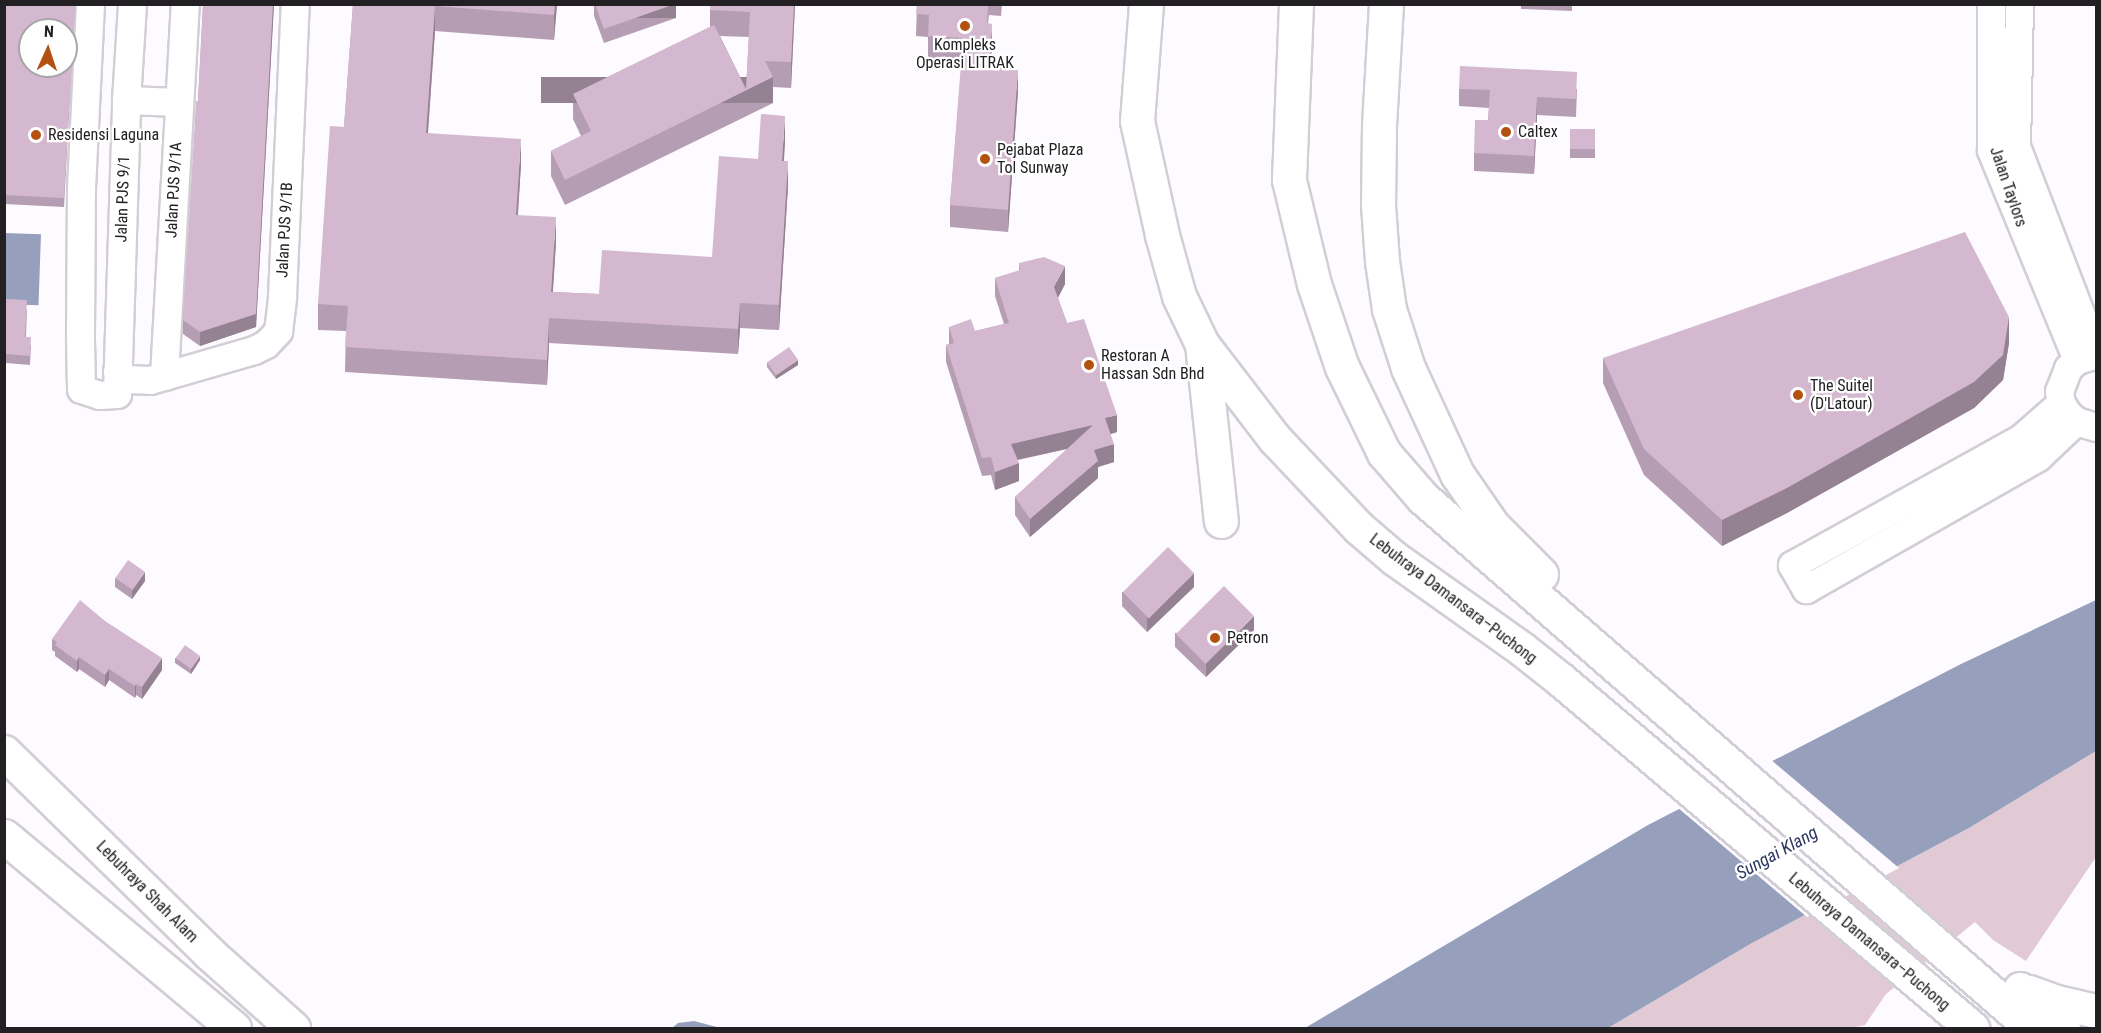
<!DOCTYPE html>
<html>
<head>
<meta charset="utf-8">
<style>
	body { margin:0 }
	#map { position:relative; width:2101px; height:1033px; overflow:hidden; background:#fdfbff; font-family:"Roboto Condensed",sans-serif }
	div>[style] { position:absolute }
	.green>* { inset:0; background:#e1cad4 }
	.water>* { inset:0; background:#96a0bd; transform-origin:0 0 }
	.pier>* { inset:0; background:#fdfbff }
	.roads { filter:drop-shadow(2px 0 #d2ced5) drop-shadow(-2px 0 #d2ced5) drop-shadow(0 2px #d2ced5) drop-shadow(0 -2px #d2ced5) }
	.minor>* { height:27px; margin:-13.5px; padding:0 13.5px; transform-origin:13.5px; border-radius:13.5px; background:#fff }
	.highway>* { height:33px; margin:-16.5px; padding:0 16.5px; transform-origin:16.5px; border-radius:16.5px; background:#fff }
	.wall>* { inset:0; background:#b59eb3; transform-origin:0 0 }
	.shaded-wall>* { inset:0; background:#948192; transform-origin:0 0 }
	.building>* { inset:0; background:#d3b8d0; transform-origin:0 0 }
	.dots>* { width:16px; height:16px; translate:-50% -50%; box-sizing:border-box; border:3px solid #fff; border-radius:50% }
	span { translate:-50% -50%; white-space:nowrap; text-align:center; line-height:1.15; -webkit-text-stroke:4.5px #fff; paint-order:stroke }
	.poi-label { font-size:16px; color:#222023 }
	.left { translate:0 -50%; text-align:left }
	.street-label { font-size:16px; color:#222023 }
	.water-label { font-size:18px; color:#2d3862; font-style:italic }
	.frame { position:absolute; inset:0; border:6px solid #222023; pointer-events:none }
	.north { position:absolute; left:18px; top:18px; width:60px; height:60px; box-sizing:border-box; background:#fff; border:2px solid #a7a6a7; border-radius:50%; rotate:3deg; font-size:16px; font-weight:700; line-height:24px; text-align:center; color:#222023 }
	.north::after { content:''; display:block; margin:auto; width:21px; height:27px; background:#b25110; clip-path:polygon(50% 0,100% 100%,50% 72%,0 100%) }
</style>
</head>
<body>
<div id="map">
	<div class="green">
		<div style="clip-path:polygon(2096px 751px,2096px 857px,2026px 961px,1993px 940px,1975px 922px,1886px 994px,1865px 1025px,1851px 1028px,1608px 1028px,1752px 943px,1969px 828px)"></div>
	</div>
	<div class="water">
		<div style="left:4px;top:233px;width:37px;height:71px;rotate:2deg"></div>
		<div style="clip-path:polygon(2096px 600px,2096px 751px,1969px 828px,1752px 943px,1608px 1028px,1305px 1028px,1648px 825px,1961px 664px)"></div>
		<div style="clip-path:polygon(694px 1021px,717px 1027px,719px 1028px,672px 1028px,678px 1023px)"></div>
	</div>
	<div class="pier">
		<div style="clip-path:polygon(1770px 759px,1899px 868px,1807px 917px,1677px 807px)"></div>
	</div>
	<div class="roads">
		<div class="minor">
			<div style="left:90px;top:4px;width:185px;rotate:92.8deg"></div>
			<div style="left:81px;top:189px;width:151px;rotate:90.4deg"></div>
			<div style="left:80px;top:340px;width:49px;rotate:88.8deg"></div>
			<div style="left:81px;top:389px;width:19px;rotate:18deg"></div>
			<div style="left:99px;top:395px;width:18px;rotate:-3deg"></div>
			<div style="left:117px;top:394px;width:294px;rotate:-88.2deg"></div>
			<div style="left:126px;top:100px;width:96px;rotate:-86.4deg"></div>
			<div style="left:1991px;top:4px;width:146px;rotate:90deg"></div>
			<div style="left:1991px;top:150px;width:227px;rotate:67.7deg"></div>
			<div style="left:2019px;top:4px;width:142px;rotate:91.2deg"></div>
			<div style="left:2016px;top:146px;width:223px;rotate:69deg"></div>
			<div style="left:126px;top:100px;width:53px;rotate:2.2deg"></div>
			<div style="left:2094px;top:355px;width:18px;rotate:164deg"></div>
			<div style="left:2077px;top:360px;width:12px;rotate:138deg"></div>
			<div style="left:2068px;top:368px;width:25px;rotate:111deg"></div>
			<div style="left:2059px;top:391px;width:12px;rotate:81deg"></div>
			<div style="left:2061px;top:403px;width:12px;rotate:59deg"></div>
			<div style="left:2067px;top:413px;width:12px;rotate:42deg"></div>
			<div style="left:2076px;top:421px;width:21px;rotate:17deg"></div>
			<div style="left:117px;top:371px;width:11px;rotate:45deg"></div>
			<div style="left:125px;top:379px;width:25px;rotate:2deg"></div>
			<div style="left:150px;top:380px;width:108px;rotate:-16.1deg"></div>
			<div style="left:254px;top:350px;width:13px;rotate:-27deg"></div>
			<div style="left:266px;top:344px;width:18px;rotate:-47deg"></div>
			<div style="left:278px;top:331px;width:35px;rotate:-83deg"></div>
			<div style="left:282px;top:296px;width:292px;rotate:-87.5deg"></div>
			<div style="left:164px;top:376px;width:373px;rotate:-86.8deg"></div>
			<div style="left:2061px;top:403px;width:53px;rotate:138.8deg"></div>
			<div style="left:2021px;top:438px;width:262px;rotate:151deg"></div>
			<div style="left:1792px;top:565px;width:28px;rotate:60deg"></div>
			<div style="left:1806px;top:589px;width:267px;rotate:-29.6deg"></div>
			<div style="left:2038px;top:457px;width:52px;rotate:-43.5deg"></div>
		</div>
		<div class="highway">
			<div style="left:1146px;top:4px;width:117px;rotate:94.4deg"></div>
			<div style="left:1137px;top:121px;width:117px;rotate:77.6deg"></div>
			<div style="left:1162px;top:235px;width:63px;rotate:74.4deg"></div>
			<div style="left:1179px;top:296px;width:53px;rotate:64.4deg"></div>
			<div style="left:1202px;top:344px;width:120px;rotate:52.5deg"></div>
			<div style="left:1275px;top:439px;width:122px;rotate:46.7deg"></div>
			<div style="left:1359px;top:528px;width:46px;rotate:40.6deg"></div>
			<div style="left:1394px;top:558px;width:157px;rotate:35.4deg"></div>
			<div style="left:1522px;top:649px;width:50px;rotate:38.5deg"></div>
			<div style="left:1561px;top:680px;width:539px;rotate:40.26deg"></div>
			<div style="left:1296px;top:4px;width:176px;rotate:92.3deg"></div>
			<div style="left:1289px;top:180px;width:107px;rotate:76.5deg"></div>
			<div style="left:1314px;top:284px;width:88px;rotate:71.4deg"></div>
			<div style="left:1342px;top:367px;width:96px;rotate:64deg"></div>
			<div style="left:1384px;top:453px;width:60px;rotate:49.1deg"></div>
			<div style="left:1423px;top:498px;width:807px;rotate:41.03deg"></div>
			<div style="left:1386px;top:4px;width:122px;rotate:93.3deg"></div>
			<div style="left:1379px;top:126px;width:79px;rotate:90.7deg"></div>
			<div style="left:1378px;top:205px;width:56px;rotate:85.9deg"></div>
			<div style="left:1382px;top:261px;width:49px;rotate:81.7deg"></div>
			<div style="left:1389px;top:309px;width:62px;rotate:72.1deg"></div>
			<div style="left:1408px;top:368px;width:117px;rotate:65.2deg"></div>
			<div style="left:1457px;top:474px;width:63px;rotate:55.3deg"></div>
			<div style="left:1493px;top:526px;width:68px;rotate:45deg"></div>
			<div style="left:1202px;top:344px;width:178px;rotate:83.9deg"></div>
			<div style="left:4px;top:752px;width:287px;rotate:44.4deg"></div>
			<div style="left:209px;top:953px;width:113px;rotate:41.8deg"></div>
			<div style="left:4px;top:836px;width:300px;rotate:39.9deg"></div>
			<div style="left:2020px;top:989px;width:58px;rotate:42.2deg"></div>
			<div style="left:2029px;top:992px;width:30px;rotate:20deg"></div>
			<div style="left:2057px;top:1002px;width:40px;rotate:13deg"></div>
		</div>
	</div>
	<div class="wall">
		<div style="clip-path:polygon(4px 4px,75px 4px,64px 207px,4px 204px)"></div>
		<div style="clip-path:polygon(203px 4px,274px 4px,256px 327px,200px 346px,183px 334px,183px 320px,198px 101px)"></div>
		<div style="clip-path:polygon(353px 4px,557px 4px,554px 40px,435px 31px,428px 133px,521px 164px,518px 215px,556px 242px,553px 292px,599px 294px,712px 257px,758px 159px,785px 141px,784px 161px,788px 186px,779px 330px,740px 328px,738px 354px,549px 343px,547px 385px,345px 372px,346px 331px,318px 330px,318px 304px,344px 127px)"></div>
		<div style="clip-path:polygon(594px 4px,676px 4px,676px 18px,604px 43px,594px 16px)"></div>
		<div style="clip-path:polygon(evenodd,710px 4px,795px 4px,791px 88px,773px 87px,773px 103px,565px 205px,551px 176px,551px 151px,581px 136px,573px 119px,573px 94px,710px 27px,710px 4px,720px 36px,749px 37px,746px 89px,720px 36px)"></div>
		<div style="clip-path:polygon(917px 4px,1002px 4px,1001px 16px,989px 15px,988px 23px,992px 46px,990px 67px,1018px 91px,1008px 232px,950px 227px,950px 205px,962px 60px,928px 58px,928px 37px,916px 36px)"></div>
		<div style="clip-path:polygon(1521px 4px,1572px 4px,1572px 11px,1521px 9px)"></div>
		<div style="clip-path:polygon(1459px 89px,1577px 89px,1576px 117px,1537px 115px,1534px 174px,1474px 171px,1474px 153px,1488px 120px,1489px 108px,1459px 106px)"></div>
		<div style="left:1570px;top:129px;width:25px;height:29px"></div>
		<div style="clip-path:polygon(1019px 263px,1065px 284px,1058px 298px,1067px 323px,1117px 432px,1110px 434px,1114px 462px,1098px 467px,1098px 478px,1030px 537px,1015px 515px,1015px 497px,1067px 449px,1018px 460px,1019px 481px,995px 490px,991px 475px,982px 476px,946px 362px,946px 345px,949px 344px,949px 327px,975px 331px,1004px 324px,995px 296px,995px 278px,1019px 271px)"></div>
		<div style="clip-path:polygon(27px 309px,26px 337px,31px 346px,30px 365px,6px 363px,6px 358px,4px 358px,4px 330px)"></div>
		<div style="clip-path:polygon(2009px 343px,2003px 380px,1974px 408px,1787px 513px,1722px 546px,1644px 475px,1603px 383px,1603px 358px)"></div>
		<div style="clip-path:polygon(767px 362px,798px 365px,776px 379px,767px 367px)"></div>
		<div style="clip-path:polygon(115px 578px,145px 581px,132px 599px,115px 587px)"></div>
		<div style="clip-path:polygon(1194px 587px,1147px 632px,1122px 606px,1122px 592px)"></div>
		<div style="clip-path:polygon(1254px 630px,1206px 677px,1175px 647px,1175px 633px)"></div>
		<div style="clip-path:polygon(52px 639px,162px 670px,142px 699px,136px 695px,135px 698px,109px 680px,105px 687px,79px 669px,77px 672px,55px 656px,55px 652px,52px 650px)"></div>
		<div style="clip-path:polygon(175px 658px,200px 660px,191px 674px,175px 663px)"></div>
	</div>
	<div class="shaded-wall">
		<div style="clip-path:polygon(273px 4px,274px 4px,256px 327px,200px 346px,200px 332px)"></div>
		<div style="clip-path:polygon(555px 4px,557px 4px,554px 40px,554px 15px)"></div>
		<div style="left:676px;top:4px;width:14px;height:76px;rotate:90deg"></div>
		<div style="clip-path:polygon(794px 4px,795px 4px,791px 88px,791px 62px)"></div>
		<div style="clip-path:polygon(435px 6px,435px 31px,426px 158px,426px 133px)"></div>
		<div style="clip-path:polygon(992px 24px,992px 46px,989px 89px,989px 67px)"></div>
		<div style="clip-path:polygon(1018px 69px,1018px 91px,1008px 232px,1008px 210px)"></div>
		<div style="left:773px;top:77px;width:26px;height:232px;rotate:90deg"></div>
		<div style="clip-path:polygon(1537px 97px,1537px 115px,1534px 174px,1534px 156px)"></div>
		<div style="clip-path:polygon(785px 116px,785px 141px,782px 186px,782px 161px)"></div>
		<div style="clip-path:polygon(521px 139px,521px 164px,516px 240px,516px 215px)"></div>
		<div style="clip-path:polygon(788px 161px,788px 186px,779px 330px,779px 305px)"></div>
		<div style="clip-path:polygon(556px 217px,556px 242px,551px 317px,551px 292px)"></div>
		<div style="clip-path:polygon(1065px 266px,1065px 284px,1054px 305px,1054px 287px)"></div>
		<div style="clip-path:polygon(740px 303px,740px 328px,738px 354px,738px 329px)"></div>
		<div style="clip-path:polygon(2009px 317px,2009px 343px,2003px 380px,1974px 408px,1787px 513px,1722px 546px,1722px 520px)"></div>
		<div style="clip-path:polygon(549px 318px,549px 343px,547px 385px,547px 360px)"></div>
		<div style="clip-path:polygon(798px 360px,798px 365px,776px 379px,776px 375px)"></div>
		<div style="clip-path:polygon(1117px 415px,1117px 432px,1105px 436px,1105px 418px)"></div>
		<div style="clip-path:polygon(1093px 425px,1093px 443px,1011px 461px,1011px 444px)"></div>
		<div style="clip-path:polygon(1114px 444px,1114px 462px,1098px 467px,1098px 478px,1030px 537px,1030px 519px,1094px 450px)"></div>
		<div style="clip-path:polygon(1019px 463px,1019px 481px,995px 490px,995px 472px)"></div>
		<div style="clip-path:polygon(145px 572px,145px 581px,132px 599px,132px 590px)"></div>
		<div style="clip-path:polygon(1194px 573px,1194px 587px,1147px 632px,1147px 618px)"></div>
		<div style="clip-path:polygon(1254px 616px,1254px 630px,1206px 677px,1206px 664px)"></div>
		<div style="clip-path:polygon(200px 656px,200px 660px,191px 674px,191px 669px)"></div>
		<div style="clip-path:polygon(79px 657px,79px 669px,77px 672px,77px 661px)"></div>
		<div style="clip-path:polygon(162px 658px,162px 670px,142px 699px,142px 687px)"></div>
		<div style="clip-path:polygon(109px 669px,109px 680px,105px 687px,105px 675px)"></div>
		<div style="clip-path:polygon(136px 684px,136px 695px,135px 698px,135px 686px)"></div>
	</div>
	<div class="building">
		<div style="clip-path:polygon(evenodd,4px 4px,75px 4px,64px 198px,4px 195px,4px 4px,30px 30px,66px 30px,66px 66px,30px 66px,30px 30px)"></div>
		<div style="clip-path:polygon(203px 4px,273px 4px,256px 314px,200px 332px,183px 320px,196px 101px,198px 101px)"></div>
		<div style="clip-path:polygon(353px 4px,555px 4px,554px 15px,435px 6px,426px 133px,521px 139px,516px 215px,556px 217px,551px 292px,599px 294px,602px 250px,712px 257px,719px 156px,758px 159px,761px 114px,785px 116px,782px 161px,788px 161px,779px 305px,740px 303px,738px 329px,549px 318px,547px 360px,345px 347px,348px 306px,318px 304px,330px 126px,344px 127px)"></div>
		<div style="clip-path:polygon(595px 4px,675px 4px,604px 29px)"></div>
		<div style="clip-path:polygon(710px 4px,794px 4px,791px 62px,765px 61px,773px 77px,565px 180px,551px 151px,591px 131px,573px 94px,714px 25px,746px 89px,750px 12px,710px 10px)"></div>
		<div style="clip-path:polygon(917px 4px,988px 4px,987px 23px,992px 24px,989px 67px,1018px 69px,1008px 210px,950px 205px,963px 38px,928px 36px,929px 15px,916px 14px)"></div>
		<div style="clip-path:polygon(1460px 66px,1577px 72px,1576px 99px,1537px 97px,1534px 156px,1474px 153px,1475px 120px,1488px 120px,1490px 90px,1459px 89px)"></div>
		<div style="left:1570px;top:129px;width:25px;height:20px"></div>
		<div style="clip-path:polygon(1965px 232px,2009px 317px,2003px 355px,1974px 382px,1787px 488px,1722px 520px,1644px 449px,1603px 358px)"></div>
		<div style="clip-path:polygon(1044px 257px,1065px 266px,1054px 287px,1067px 323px,1084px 319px,1117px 415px,1105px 418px,1114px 444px,1094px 450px,1098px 461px,1030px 519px,1015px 497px,1093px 425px,1011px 444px,1019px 463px,995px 472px,991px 457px,982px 458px,946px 345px,954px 343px,949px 327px,971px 319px,975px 331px,1009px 323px,995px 278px,1020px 270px,1019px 263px)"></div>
		<div style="clip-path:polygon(6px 299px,27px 300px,25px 337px,31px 337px,30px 356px,6px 354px,6px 349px,4px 349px,4px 330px)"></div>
		<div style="left:789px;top:347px;width:16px;height:27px;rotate:55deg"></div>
		<div style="left:1168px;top:547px;width:37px;height:64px;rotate:45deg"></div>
		<div style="left:128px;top:560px;width:21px;height:22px;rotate:35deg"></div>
		<div style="left:1224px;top:586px;width:42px;height:68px;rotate:45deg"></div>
		<div style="clip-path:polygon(80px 600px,105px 621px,162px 658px,142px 687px,136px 684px,135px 686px,109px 669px,105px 675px,79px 657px,77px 661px,55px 645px,57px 642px,52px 639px)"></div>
		<div style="left:185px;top:645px;width:19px;height:16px;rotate:36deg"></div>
	</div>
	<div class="dots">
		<div style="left:965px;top:26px;background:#b25110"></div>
		<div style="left:1506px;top:132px;background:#b25110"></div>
		<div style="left:36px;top:135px;background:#b25110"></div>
		<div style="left:985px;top:159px;background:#b25110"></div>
		<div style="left:1089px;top:365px;background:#b25110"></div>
		<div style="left:1798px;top:395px;background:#b25110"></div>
		<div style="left:1215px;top:638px;background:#b25110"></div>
	</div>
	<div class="poi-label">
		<span style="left:965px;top:54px">Kompleks<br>Operasi LITRAK</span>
		<span class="left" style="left:1518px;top:132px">Caltex</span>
		<span class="left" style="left:48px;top:135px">Residensi Laguna</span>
		<span class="left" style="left:997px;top:159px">Pejabat Plaza<br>Tol Sunway</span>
		<span class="left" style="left:1101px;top:365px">Restoran A<br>Hassan Sdn Bhd</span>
		<span class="left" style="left:1810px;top:395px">The Suitel<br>(D'Latour)</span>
		<span class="left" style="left:1227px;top:638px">Petron</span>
	</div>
	<div class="street-label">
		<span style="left:2008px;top:187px;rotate:71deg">Jalan Taylors</span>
		<span style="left:174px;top:190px;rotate:-87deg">Jalan PJS 9/1A</span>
		<span style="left:123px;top:199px;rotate:-88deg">Jalan PJS 9/1</span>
		<span style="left:285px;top:230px;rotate:-87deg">Jalan PJS 9/1B</span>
		<span style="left:1453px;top:599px;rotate:37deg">Lebuhraya Damansara–Puchong</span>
		<span style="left:147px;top:892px;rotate:45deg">Lebuhraya Shah Alam</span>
		<span style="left:1869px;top:942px;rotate:40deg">Lebuhraya Damansara–Puchong</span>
	</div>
	<div class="water-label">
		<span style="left:1777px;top:853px;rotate:-29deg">Sungai Klang</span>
	</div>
	<div class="frame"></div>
	<div class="north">N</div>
</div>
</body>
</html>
